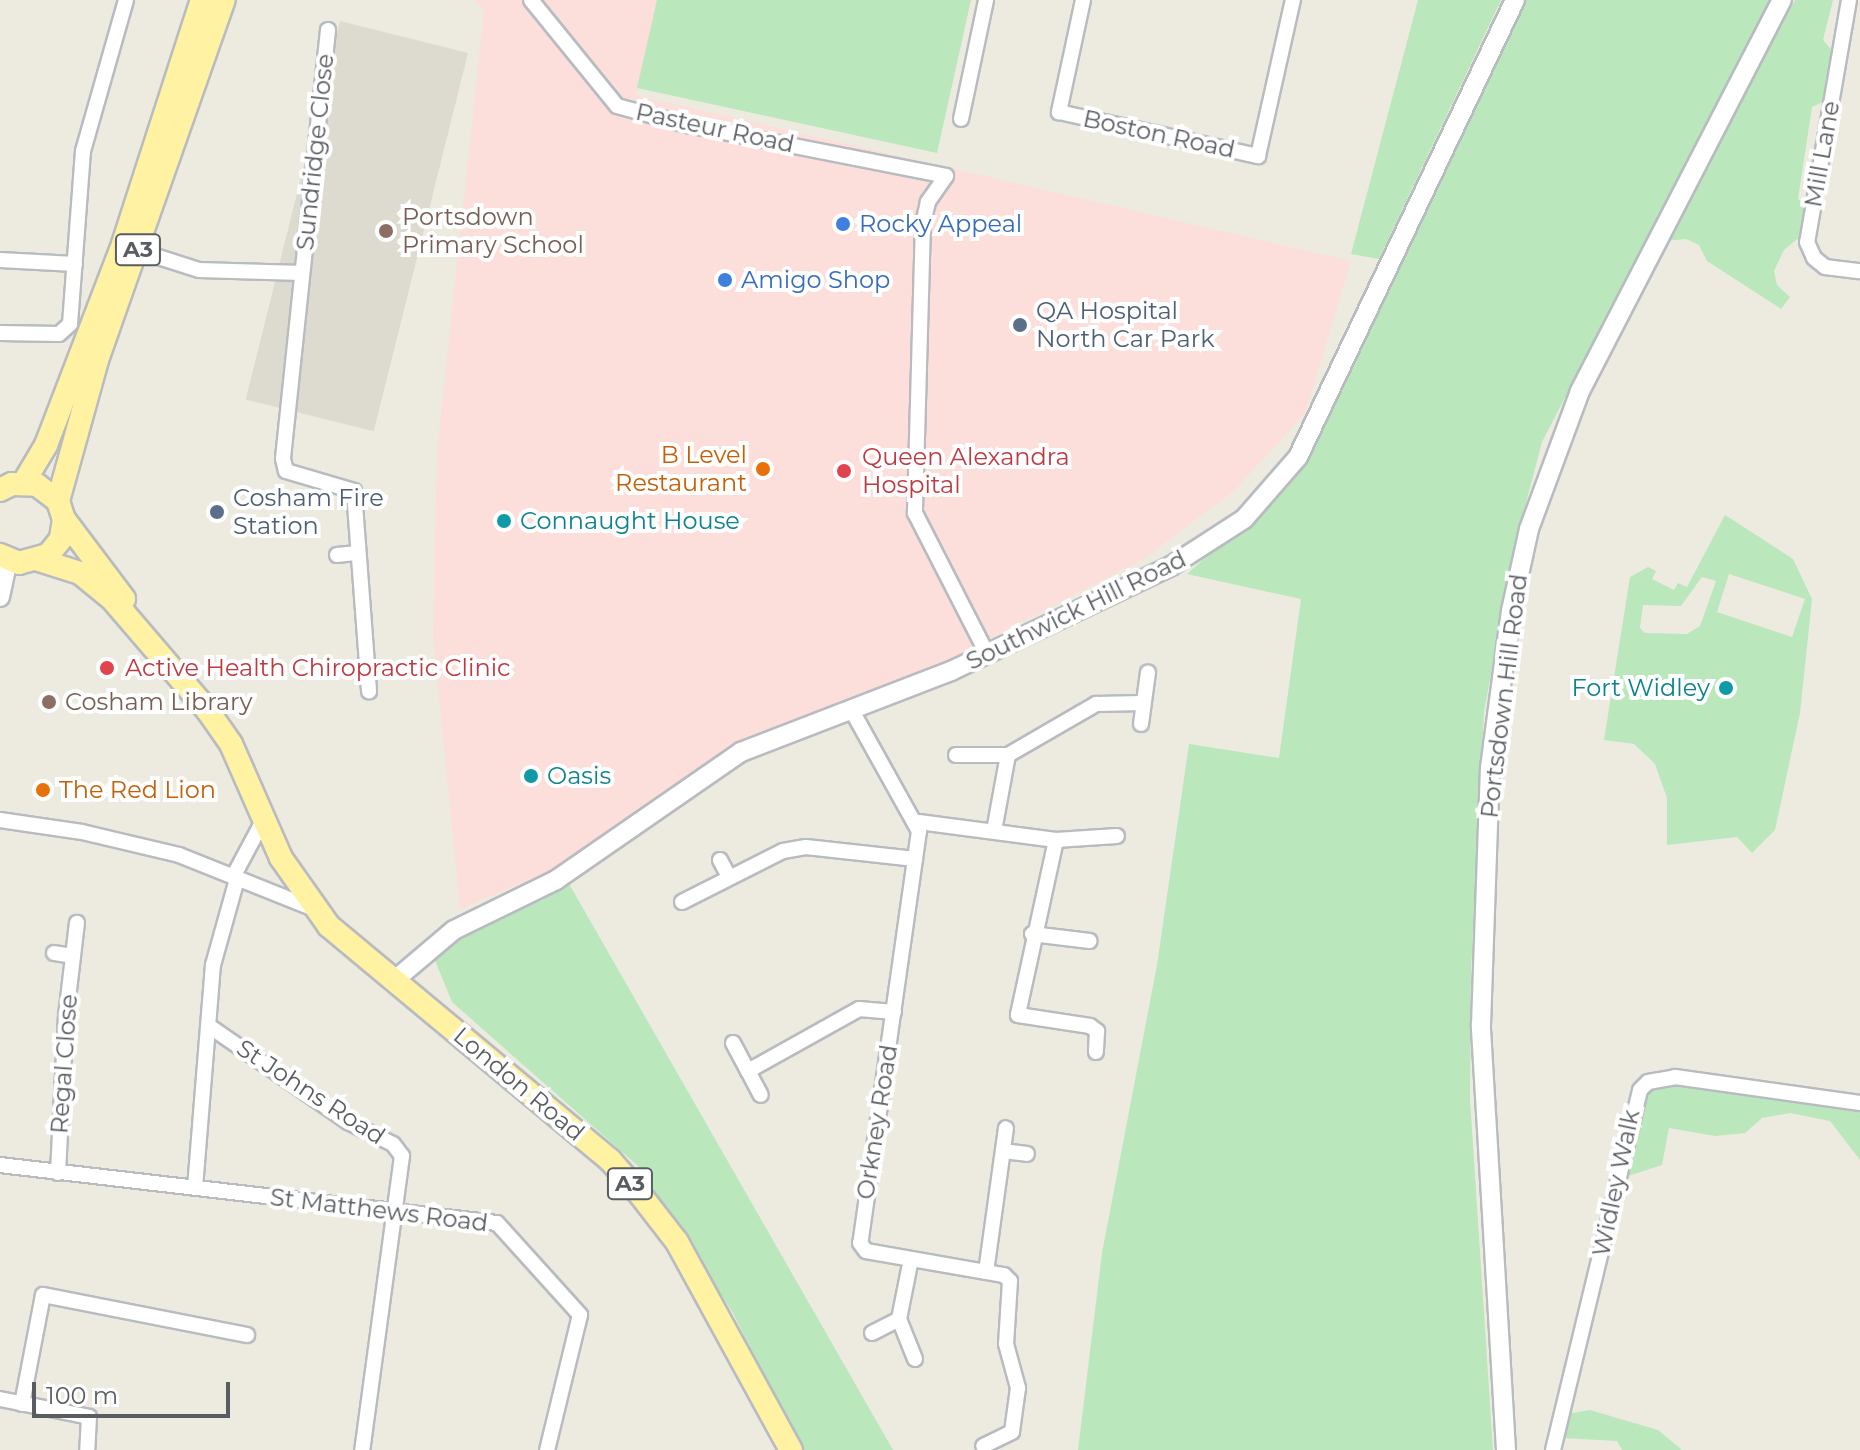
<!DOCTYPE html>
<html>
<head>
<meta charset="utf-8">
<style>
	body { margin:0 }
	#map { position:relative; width:1860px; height:1450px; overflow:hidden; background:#edebe0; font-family:Montserrat,sans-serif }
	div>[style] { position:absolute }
	.education>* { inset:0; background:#dddacf; transform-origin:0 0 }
	.medical>* { inset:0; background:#fcdeda }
	.green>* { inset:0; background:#bbe7bc }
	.roads { filter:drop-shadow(2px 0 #b8bbc0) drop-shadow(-2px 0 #b8bbc0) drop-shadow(0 2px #b8bbc0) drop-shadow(0 -2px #b8bbc0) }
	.street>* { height:14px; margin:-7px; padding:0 7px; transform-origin:7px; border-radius:7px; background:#fff }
	.secondary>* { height:18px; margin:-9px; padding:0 9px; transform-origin:9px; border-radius:9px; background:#fff }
	.primary>* { height:22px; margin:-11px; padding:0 11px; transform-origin:11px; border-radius:11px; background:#fff2a3 }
	.dots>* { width:22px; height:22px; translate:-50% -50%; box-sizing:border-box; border:4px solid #fff; border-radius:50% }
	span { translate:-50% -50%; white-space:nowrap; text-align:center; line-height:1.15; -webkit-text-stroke:8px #fff; paint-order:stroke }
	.shield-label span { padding:2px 6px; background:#fff; border:2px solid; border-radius:6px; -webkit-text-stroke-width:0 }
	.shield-label { font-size:22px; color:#595d62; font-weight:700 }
	.street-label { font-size:24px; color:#595d62 }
	.education-label { font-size:24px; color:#785e54 }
	.left { translate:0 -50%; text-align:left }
	.shop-label { font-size:24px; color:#366cbe }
	.service-label { font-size:24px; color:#4e5e75 }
	.food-label { font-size:24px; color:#c56008 }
	.right { translate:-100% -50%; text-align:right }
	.health-label { font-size:24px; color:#be3a42 }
	.culture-label { font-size:24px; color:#0d838f }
	.scale { position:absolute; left:32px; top:1382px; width:198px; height:36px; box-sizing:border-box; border:4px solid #595d62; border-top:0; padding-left:10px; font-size:24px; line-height:28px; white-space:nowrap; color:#595d62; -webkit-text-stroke:6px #fff; paint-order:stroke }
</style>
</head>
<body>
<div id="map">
	<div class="education">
		<div style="left:340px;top:21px;width:132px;height:390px;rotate:14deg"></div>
	</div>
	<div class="medical">
		<div style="clip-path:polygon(474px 0,657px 0,636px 95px,1351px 261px,1305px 414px,1233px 492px,1145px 558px,926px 672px,741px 743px,559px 867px,460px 909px,433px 639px,437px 451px,484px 10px)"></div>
	</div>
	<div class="green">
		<div style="clip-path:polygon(657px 0,971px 0,937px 153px,637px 88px)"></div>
		<div style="clip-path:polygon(1418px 0,1501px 0,1379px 259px,1351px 254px)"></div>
		<div style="clip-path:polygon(1523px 0,1772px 0,1542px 442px,1513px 553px,1484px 712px,1471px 972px,1470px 1099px,1493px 1450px,1078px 1450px,1102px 1253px,1157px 965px,1189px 744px,1279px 758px,1301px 599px,1187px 574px,1294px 478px)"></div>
		<div style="clip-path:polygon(1795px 0,1833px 0,1823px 40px,1836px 55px,1825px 101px,1812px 107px,1798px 199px,1807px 205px,1806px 232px,1784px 250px,1774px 271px,1777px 285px,1790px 297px,1781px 309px,1707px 261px,1699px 245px,1686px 239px,1665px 241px)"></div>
		<div style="clip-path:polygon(evenodd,1725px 515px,1793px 559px,1812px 599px,1800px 713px,1775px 830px,1752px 853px,1737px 837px,1667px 845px,1667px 798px,1655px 764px,1634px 744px,1604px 740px,1630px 577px,1648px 567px,1656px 571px,1652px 579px,1674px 590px,1678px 583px,1687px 587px,1725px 515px,1729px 574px,1805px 599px,1792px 637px,1717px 612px,1729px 574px,1725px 515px,1702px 577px,1716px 581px,1700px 626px,1687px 634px,1645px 633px,1640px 628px,1643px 605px,1681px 606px,1702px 577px)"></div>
		<div style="clip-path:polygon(568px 882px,893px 1450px,802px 1450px,733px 1313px,638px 1166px,452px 1002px,434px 958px,446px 946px)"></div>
		<div style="clip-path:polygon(1683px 1082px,1860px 1107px,1860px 1160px,1830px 1121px,1790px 1113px,1762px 1118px,1745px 1133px,1715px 1136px,1669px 1128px,1662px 1165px,1625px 1177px,1638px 1105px,1649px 1089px)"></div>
		<div style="clip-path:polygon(1590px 1410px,1658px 1430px,1682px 1450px,1622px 1450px,1617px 1441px,1561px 1438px,1567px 1414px)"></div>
	</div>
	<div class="roads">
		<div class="street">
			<div style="left:531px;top:0;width:136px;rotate:50.9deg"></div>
			<div style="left:617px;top:106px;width:73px;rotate:15.2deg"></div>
			<div style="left:687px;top:125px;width:264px;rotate:11.1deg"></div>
			<div style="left:946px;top:176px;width:32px;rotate:125deg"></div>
			<div style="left:928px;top:202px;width:22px;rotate:103deg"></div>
			<div style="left:923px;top:223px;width:290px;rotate:91.6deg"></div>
			<div style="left:915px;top:513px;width:158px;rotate:62.9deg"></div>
			<div style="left:1083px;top:0;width:115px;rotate:102.1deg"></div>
			<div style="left:1059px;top:112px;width:204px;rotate:12.5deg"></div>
			<div style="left:1258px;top:156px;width:160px;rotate:-77.4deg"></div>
			<div style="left:1849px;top:0;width:246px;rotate:99.8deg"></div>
			<div style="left:1807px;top:242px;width:17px;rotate:66deg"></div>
			<div style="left:1814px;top:258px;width:14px;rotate:39deg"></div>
			<div style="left:1825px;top:267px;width:35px;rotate:7deg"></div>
			<div style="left:328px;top:30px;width:431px;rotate:96deg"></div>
			<div style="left:283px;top:459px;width:12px;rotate:76deg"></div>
			<div style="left:286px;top:471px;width:71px;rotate:16.4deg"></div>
			<div style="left:354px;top:491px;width:201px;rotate:85.7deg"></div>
			<div style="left:961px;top:119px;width:122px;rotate:-78.1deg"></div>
			<div style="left:130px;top:248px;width:72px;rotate:17.7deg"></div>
			<div style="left:199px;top:270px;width:103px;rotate:1.7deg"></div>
			<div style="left:0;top:260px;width:75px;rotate:3.1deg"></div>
			<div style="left:0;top:333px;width:59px;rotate:1deg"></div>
			<div style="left:59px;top:334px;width:15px;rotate:-42deg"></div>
			<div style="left:70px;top:324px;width:173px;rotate:-85.7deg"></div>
			<div style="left:83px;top:151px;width:157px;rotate:-74.1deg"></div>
			<div style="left:337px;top:555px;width:18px;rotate:-6deg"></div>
			<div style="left:851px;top:709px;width:140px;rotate:60.9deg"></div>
			<div style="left:919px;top:831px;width:416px;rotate:98.1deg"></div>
			<div style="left:860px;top:1243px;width:10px;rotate:53deg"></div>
			<div style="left:866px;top:1251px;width:140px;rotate:9.9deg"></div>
			<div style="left:1004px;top:1275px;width:8px;rotate:45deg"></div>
			<div style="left:1010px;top:1281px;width:63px;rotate:93.6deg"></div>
			<div style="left:1006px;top:1344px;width:46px;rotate:74.7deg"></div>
			<div style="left:1018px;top:1388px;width:44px;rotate:97.8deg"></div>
			<div style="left:1012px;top:1432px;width:32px;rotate:154deg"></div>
			<div style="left:1141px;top:724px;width:52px;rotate:-82.3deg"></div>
			<div style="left:956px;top:755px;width:52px"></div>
			<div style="left:0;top:820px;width:83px;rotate:8.3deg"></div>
			<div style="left:82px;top:832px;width:100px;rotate:13.3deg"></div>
			<div style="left:179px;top:855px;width:145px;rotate:21.8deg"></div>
			<div style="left:919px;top:822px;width:138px;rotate:7.5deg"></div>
			<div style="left:1056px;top:840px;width:179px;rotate:102.3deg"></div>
			<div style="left:1018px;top:1015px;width:73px;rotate:8.7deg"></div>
			<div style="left:1090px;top:1026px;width:9px;rotate:36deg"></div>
			<div style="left:1097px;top:1031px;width:21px;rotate:93deg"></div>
			<div style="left:994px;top:831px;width:77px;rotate:-79.6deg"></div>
			<div style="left:1008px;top:755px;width:102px;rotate:-30.1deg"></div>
			<div style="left:1096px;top:704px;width:47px;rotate:-1.2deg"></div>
			<div style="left:1056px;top:840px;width:61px;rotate:-3.8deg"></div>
			<div style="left:720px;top:860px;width:19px;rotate:62deg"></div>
			<div style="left:233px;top:877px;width:66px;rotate:-61.9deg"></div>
			<div style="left:682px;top:902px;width:113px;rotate:-26.8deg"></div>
			<div style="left:783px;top:851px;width:23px;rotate:-10deg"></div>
			<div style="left:806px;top:847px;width:110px;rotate:6.3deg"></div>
			<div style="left:1032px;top:934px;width:58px;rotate:6.9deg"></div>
			<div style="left:54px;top:953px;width:19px;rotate:9deg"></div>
			<div style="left:209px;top:1026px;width:169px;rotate:34.6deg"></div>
			<div style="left:348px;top:1122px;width:50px;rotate:26.1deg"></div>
			<div style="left:393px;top:1144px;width:15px;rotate:53deg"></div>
			<div style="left:402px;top:1156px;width:297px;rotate:97.7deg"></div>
			<div style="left:733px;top:1043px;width:32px;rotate:62deg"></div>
			<div style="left:748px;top:1071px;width:127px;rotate:-29.2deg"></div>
			<div style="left:859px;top:1009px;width:35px;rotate:5deg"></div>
			<div style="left:748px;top:1071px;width:27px;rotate:62deg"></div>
			<div style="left:1003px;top:1151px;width:24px;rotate:7deg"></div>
			<div style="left:0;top:1165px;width:500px;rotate:6.66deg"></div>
			<div style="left:497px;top:1223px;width:124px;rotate:47.9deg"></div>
			<div style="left:580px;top:1315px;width:139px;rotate:103.7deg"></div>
			<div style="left:58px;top:1173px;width:157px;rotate:-87.1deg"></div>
			<div style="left:66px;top:1016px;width:94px;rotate:-83.3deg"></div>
			<div style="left:195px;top:1188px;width:224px;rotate:-85.4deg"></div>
			<div style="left:213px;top:965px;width:89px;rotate:-74.4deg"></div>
			<div style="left:911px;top:1259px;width:61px;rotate:101.3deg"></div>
			<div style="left:899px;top:1319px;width:43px;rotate:68.2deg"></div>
			<div style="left:986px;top:1272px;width:145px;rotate:-82.1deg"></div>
			<div style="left:872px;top:1333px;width:30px;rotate:-27deg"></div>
			<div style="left:0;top:1399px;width:91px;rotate:11.4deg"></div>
			<div style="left:89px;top:1417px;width:33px;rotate:93deg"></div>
			<div style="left:22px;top:1404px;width:111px;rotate:-79.1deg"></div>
			<div style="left:43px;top:1295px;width:208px;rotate:11.1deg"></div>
			<div style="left:1553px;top:1450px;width:370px;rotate:-76.4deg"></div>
			<div style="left:1640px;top:1090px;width:11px;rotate:-45deg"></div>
			<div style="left:1648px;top:1082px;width:27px;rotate:-10deg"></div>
			<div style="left:1675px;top:1077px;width:187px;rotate:8deg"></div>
		</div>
		<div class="secondary">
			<div style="left:0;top:597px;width:38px;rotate:-78deg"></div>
			<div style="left:396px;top:979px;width:76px;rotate:-40.2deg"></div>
			<div style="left:454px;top:930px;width:114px;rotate:-26.1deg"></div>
			<div style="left:556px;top:880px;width:225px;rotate:-34.7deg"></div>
			<div style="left:741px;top:752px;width:225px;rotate:-21.1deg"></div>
			<div style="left:951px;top:671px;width:244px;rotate:-25.5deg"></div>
			<div style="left:1171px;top:566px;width:87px;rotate:-32.8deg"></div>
			<div style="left:1244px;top:519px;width:82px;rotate:-48.9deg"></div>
			<div style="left:1298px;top:457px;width:506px;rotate:-64.6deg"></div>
			<div style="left:1506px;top:1450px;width:426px;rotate:-93.4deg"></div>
			<div style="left:1481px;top:1025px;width:257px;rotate:-88deg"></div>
			<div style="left:1490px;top:768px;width:158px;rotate:-82.4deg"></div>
			<div style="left:1511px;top:611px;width:84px;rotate:-77.6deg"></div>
			<div style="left:1529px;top:529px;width:147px;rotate:-69.7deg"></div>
			<div style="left:1580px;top:391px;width:440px;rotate:-62.7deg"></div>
		</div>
		<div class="primary">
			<div style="left:24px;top:482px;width:43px;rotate:-59.3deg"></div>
			<div style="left:46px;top:445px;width:215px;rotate:-69deg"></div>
			<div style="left:123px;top:244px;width:256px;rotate:-72.1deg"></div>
			<div style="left:0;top:490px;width:13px;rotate:-27deg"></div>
			<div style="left:12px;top:484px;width:25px;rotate:2deg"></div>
			<div style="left:37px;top:485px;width:26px;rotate:37deg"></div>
			<div style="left:58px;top:501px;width:19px;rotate:72deg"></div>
			<div style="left:64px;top:519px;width:20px;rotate:99deg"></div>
			<div style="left:61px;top:539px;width:21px;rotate:129deg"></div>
			<div style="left:48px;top:555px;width:30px;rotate:165deg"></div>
			<div style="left:19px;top:563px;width:21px;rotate:-157deg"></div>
			<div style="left:58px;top:501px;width:146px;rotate:-74.5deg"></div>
			<div style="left:97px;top:360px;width:382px;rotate:-70.6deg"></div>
			<div style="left:64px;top:519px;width:100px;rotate:53.1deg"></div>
			<div style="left:39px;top:560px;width:43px;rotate:17.6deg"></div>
			<div style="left:80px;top:573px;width:41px;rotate:39.1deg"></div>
			<div style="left:112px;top:599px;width:148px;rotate:49.4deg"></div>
			<div style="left:208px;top:711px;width:40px;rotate:55.1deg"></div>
			<div style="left:231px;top:744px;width:124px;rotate:66.3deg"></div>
			<div style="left:281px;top:858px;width:83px;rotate:54.8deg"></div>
			<div style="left:329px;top:926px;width:366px;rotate:39.8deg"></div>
			<div style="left:610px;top:1160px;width:44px;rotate:48.7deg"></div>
			<div style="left:639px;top:1193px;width:62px;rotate:52.2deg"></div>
			<div style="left:677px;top:1242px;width:237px;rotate:61.3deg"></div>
		</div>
	</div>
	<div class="dots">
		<div style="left:843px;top:224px;background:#3f7fe0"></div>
		<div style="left:386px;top:231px;background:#8d6e63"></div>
		<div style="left:725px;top:280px;background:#3f7fe0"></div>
		<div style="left:1020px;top:325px;background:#5c6f8a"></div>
		<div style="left:763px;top:469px;background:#e8710a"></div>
		<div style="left:844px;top:471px;background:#e0444e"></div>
		<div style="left:217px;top:512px;background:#5c6f8a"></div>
		<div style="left:504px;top:521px;background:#0f9aa8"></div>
		<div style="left:107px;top:668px;background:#e0444e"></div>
		<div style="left:1726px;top:688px;background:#0f9aa8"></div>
		<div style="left:49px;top:702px;background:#8d6e63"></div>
		<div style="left:531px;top:776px;background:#0f9aa8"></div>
		<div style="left:43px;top:790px;background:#e8710a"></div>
	</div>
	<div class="shield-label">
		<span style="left:138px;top:250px">A3</span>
		<span style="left:630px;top:1184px">A3</span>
	</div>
	<div class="street-label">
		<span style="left:715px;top:128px;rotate:12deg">Pasteur Road</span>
		<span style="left:1159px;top:134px;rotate:12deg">Boston Road</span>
		<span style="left:315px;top:152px;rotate:-84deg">Sundridge Close</span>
		<span style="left:1822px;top:154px;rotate:-80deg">Mill Lane</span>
		<span style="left:1076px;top:610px;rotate:-26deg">Southwick Hill Road</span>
		<span style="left:1504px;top:696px;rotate:-83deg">Portsdown Hill Road</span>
		<span style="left:64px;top:1064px;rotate:-86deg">Regal Close</span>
		<span style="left:519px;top:1084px;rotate:40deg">London Road</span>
		<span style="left:311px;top:1092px;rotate:33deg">St Johns Road</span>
		<span style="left:877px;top:1122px;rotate:-81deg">Orkney Road</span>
		<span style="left:1616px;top:1183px;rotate:-78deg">Widley Walk</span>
		<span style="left:379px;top:1210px;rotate:7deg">St Matthews Road</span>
	</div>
	<div class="education-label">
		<span class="left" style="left:402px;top:231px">Portsdown<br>Primary School</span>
		<span class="left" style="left:65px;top:702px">Cosham Library</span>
	</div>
	<div class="shop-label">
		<span class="left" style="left:859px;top:224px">Rocky Appeal</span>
		<span class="left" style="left:741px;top:280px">Amigo Shop</span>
	</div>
	<div class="service-label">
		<span class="left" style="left:1036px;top:325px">QA Hospital<br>North Car Park</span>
		<span class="left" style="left:233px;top:512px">Cosham Fire<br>Station</span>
	</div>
	<div class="food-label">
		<span class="right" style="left:747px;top:469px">B Level<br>Restaurant</span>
		<span class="left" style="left:59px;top:790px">The Red Lion</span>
	</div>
	<div class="health-label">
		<span class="left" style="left:862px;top:471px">Queen Alexandra<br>Hospital</span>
		<span class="left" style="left:125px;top:668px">Active Health Chiropractic Clinic</span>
	</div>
	<div class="culture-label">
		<span class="left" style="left:520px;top:521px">Connaught House</span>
		<span class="right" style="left:1710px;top:688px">Fort Widley</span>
		<span class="left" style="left:547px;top:776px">Oasis</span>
	</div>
	<div class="scale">100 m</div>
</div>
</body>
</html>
